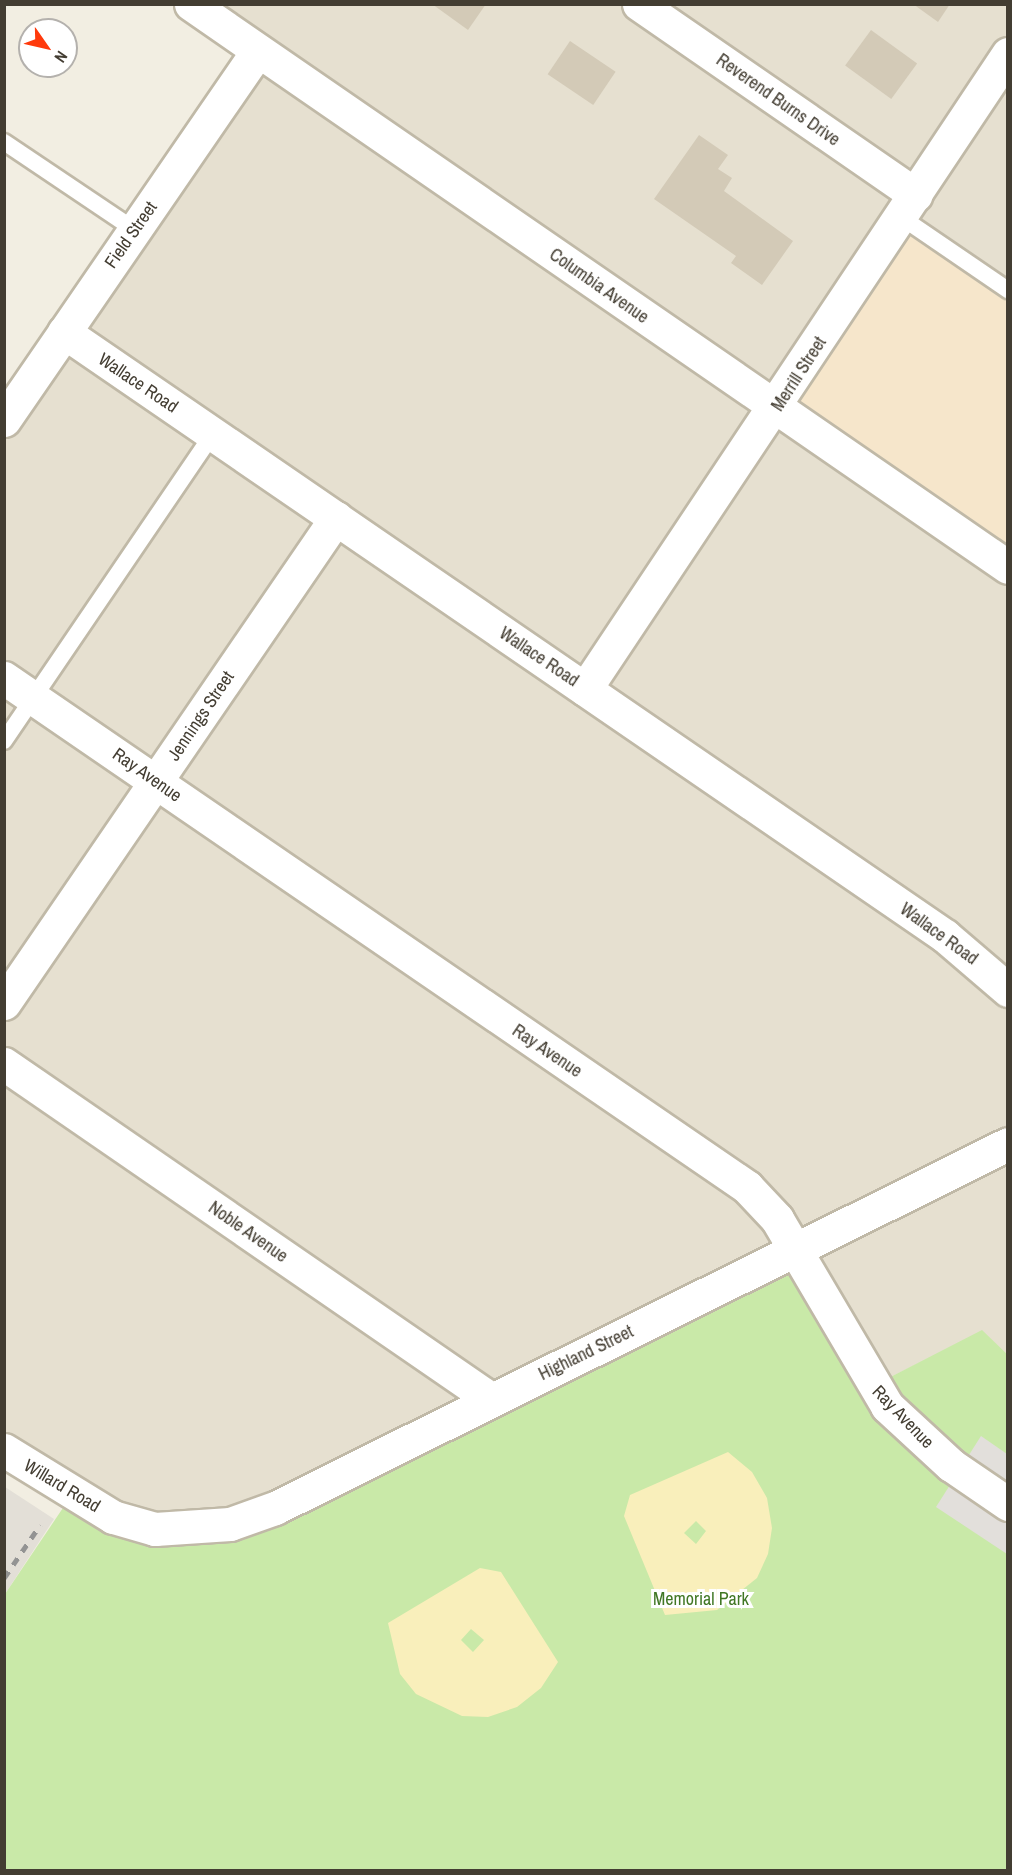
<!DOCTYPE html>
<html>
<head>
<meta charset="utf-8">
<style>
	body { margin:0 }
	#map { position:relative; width:1012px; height:1875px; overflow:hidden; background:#f2eee2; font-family:"Archivo Narrow",sans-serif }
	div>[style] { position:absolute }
	.residential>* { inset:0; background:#e6e0d0 }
	.commercial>* { inset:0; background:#f6e6cb }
	.industrial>* { inset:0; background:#e3dfd7 }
	.green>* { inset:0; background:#c9e9a8 }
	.sand>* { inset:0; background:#f9efbb }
	.parking>* { inset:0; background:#e2dfdb }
	.building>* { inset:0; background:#d3cab7; transform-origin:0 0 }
	.roads { filter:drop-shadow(2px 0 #c0b9a7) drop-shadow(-2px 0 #c0b9a7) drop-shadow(0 2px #c0b9a7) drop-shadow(0 -2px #c0b9a7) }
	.service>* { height:16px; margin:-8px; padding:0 8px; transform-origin:8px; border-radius:8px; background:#fff }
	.minor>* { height:33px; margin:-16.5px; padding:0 16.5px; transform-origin:16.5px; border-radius:16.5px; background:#fff }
	.tertiary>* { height:33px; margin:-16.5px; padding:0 16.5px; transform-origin:16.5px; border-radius:16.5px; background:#fff }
	.rail>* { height:4.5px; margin-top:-2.25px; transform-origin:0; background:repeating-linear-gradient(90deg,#939393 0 8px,transparent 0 16px) }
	span { translate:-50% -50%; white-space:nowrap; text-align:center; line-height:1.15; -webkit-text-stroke:6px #fff; paint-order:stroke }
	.street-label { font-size:18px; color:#433d32 }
	.park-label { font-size:18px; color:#407724 }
	.frame { position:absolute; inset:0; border:6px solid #433d32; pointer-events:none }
	.north { position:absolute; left:18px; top:18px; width:60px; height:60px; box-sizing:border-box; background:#fff; border:2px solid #b4b1ad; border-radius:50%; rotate:124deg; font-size:16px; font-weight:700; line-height:24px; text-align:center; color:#433d32 }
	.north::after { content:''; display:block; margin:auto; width:21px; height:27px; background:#ff3a0c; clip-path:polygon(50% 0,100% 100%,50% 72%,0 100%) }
</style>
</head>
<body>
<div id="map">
	<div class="residential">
		<div style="clip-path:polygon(203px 5px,1007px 5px,1007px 298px,903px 225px,784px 408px)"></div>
		<div style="clip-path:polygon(260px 62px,1007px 577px,1007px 1134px,274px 1499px,214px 1515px,131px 1514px,5px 1442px,5px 433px)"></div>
		<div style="clip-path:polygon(1007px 1151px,1007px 1354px,982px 1331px,879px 1383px,804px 1252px)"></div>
	</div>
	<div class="commercial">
		<div style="clip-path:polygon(903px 225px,1007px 298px,1007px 560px,784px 408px)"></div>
	</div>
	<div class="industrial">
		<div style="clip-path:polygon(5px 1487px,54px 1519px,5px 1594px)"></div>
	</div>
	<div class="green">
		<div style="clip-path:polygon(794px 1249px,871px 1387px,982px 1330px,1007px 1354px,1007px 1870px,5px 1870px,5px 1594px,71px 1496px,193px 1530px)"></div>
	</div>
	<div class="sand">
		<div style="clip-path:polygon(evenodd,728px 1452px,752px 1472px,767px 1498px,772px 1528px,768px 1554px,757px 1578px,717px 1610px,665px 1615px,624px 1516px,630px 1495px,728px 1452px,696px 1521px,706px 1531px,696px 1544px,684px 1533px,696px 1521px)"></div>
		<div style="clip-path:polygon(evenodd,480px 1568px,501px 1572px,558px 1662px,541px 1688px,517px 1707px,488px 1717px,462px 1716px,416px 1694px,400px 1674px,388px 1623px,480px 1568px,471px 1629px,484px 1640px,473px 1652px,461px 1640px,471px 1629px)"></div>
	</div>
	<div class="parking">
		<div style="clip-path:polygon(981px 1436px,1007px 1454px,1007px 1554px,936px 1507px)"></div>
	</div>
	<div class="building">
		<div style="clip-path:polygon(432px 4px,486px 4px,468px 30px)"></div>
		<div style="clip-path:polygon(913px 4px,950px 4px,938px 22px)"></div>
		<div style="left:871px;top:30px;width:57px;height:44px;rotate:36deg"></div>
		<div style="left:570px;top:41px;width:55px;height:40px;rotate:34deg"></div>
		<div style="clip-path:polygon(699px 135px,728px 155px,718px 169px,732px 178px,724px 191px,793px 241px,762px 285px,731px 263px,736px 256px,654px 199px)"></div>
	</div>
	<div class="roads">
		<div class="service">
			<div style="left:4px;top:142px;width:158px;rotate:33.9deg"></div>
			<div style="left:901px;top:217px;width:130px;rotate:34.3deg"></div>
			<div style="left:4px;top:741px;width:371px;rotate:-55.8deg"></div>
		</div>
		<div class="minor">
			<div style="left:639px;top:4px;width:336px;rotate:34.6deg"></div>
			<div style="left:64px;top:332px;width:1068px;rotate:34.43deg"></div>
			<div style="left:945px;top:936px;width:83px;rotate:40.6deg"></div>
			<div style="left:4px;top:420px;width:448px;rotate:-55.5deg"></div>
			<div style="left:4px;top:678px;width:901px;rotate:34.41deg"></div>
			<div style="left:747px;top:1187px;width:44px;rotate:46.8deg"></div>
			<div style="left:777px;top:1219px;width:217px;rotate:59.5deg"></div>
			<div style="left:887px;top:1406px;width:87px;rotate:42.7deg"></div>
			<div style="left:951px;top:1465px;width:69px;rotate:34.4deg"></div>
			<div style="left:585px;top:689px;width:763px;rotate:-56.33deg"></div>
			<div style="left:4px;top:1003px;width:588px;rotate:-55.61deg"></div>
			<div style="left:4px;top:1064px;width:592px;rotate:34.55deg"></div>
			<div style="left:4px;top:1450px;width:128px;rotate:31.6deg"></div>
			<div style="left:113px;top:1517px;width:44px;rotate:15.9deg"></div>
			<div style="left:155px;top:1529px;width:75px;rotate:-3.8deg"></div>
			<div style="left:230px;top:1524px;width:48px;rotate:-19.6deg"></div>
			<div style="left:275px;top:1508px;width:818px;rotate:-26.41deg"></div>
		</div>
		<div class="tertiary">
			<div style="left:191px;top:4px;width:992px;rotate:34.57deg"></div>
		</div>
	</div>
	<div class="rail">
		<div style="left:4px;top:1578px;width:64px;rotate:-55.8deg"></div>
	</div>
	<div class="street-label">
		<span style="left:778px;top:100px;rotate:35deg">Reverend Burns Drive</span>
		<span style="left:131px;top:235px;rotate:-55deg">Field Street</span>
		<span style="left:599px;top:286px;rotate:35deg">Columbia Avenue</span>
		<span style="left:799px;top:374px;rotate:-57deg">Merrill Street</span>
		<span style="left:138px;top:383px;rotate:34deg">Wallace Road</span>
		<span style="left:539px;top:657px;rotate:34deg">Wallace Road</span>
		<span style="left:201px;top:716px;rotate:-56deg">Jennings Street</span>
		<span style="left:147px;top:775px;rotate:35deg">Ray Avenue</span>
		<span style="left:939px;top:934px;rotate:36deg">Wallace Road</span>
		<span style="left:547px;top:1051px;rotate:34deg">Ray Avenue</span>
		<span style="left:248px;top:1232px;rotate:35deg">Noble Avenue</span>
		<span style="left:586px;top:1353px;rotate:-26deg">Highland Street</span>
		<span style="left:903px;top:1417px;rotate:46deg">Ray Avenue</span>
		<span style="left:62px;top:1486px;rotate:31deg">Willard Road</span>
	</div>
	<div class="park-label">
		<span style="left:701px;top:1599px">Memorial Park</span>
	</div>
	<div class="frame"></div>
	<div class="north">N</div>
</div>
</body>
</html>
